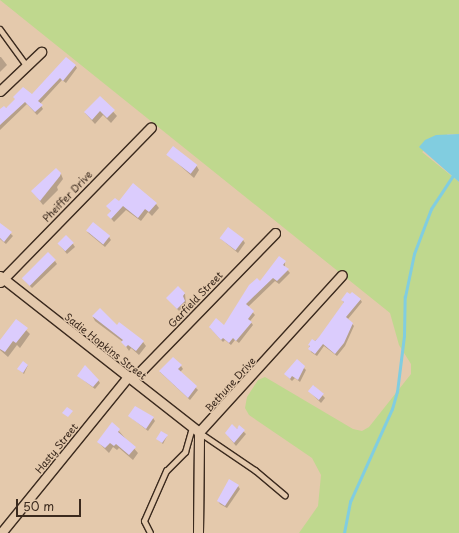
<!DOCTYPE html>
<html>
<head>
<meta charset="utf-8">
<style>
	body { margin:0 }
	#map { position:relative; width:459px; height:533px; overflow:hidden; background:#e4c9ac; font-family:"Playpen Sans",sans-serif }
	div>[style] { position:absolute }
	.green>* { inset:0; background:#bfd88e }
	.water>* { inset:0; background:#81cde0 }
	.shadow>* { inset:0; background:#0003 }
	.stream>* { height:2.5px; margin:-1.25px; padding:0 1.25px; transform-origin:1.25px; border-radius:1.25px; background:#81cde0 }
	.building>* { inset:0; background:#dbccfd; transform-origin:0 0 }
	.roads { filter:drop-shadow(1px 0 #3b2a1e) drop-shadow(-1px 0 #3b2a1e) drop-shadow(0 1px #3b2a1e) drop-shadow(0 -1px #3b2a1e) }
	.service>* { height:4.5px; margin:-2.25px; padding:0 2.25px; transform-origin:2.25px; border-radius:2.25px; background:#e4c9ac }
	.minor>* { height:9px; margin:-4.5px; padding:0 4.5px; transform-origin:4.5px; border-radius:4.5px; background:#e4c9ac }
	span { translate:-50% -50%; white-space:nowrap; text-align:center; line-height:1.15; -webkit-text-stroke:3px #e4c9ac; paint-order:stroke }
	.street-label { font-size:10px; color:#3b2a1e }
	.scale { position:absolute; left:16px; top:499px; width:65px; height:18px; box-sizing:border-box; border:2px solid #3b2a1e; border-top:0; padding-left:5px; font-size:12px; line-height:14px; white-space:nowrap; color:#3b2a1e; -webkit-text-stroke:3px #e4c9ac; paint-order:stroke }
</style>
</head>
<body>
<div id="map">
	<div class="green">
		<div style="clip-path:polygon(0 0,459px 0,459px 134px,448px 134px,422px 152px,459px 182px,459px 533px,299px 533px,318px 506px,321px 475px,312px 458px,249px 415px,245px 408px,247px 397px,258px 380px,265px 377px,353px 429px,362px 431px,369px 427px,411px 374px,411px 364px,399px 345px,390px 313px)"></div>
	</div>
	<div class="water">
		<div style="clip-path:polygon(459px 134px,459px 182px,419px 147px,425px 140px,436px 135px)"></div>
	</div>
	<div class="shadow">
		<div style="clip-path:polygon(1px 57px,7px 65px,0 72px,0 57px)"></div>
		<div style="clip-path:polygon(75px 65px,77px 68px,66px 83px,62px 80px,40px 104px,43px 109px,37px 115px,27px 104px,0 130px,0 111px,32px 95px)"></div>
		<div style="clip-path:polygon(100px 97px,117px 116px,111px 123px,103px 115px,95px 124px,85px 113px)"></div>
		<div style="clip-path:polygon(168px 155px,196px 165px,199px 170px,194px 178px)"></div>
		<div style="clip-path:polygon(61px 174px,63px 179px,57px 187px,58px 190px,43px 205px,32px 191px)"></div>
		<div style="clip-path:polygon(119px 203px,156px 204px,159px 208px,152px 216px,148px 212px,141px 221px,126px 210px,114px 222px,108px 215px,111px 212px,108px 206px)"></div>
		<div style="clip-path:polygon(0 224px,13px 236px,6px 244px,0 239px)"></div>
		<div style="clip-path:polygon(87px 232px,109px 237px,111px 240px,105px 247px)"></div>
		<div style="clip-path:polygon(221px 239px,243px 240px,245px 243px,238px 253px)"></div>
		<div style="clip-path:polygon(58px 243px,73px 244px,75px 247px,67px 254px)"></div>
		<div style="clip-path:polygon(55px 261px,57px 264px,32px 288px,25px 281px)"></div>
		<div style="clip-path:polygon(285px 262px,285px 267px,290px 273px,279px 284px,275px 281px,248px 307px,255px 315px,250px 321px,253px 325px,239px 343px,235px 340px,231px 345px,225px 340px,223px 342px,210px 328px,225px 326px,260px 282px)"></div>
		<div style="clip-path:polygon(185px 294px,186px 304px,179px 311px,167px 298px)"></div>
		<div style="clip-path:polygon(360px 299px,362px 302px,348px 319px,354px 326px,345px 346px,337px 356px,324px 346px,317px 356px,311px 352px,309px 345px,320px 337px,344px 303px,342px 300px)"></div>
		<div style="clip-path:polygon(100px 309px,117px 326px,143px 342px,146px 346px,139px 355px,131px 348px,129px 351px,123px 342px,95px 321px,93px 317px)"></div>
		<div style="clip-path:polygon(17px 321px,30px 334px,20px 348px,17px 345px,8px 357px,0 350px,0 342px)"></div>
		<div style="clip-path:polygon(297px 361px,306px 370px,300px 382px,295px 378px,292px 381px,285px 374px)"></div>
		<div style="clip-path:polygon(28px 365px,24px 374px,18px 369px)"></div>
		<div style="clip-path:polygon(181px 366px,183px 369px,180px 372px,198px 390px,190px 400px,160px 372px)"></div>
		<div style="clip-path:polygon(78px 376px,98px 380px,100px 383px,95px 389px)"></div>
		<div style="clip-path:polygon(314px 386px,325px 398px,321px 403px,309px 391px)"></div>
		<div style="clip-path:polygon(129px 416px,153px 418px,155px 421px,148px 431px)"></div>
		<div style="clip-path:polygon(112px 423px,138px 453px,133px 460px,119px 448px,117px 450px,113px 447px,109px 453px,98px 442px)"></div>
		<div style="clip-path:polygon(239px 427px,246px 434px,236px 446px,228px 436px)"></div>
		<div style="clip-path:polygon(167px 436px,163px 444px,157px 439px)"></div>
		<div style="clip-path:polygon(238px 486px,240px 489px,227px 508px,220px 504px,218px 501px)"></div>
	</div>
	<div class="stream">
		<div style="left:344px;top:533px;width:32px;rotate:-79deg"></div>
		<div style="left:350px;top:502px;width:102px;rotate:-65.7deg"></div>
		<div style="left:392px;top:409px;width:18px;rotate:-74deg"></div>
		<div style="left:397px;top:392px;width:56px;rotate:-82.9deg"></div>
		<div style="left:404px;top:336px;width:39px;rotate:-89deg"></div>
		<div style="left:405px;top:297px;width:44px;rotate:-78.2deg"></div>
		<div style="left:414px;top:254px;width:48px;rotate:-69.3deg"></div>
		<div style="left:431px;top:209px;width:42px;rotate:-56.7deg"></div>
	</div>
	<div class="building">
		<div style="clip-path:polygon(66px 57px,76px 65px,63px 81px,60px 78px,38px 101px,43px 105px,35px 112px,25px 102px,0 125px,0 109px,4px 106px,6px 108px,15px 99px,13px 97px,23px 87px,32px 94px)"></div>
		<div style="clip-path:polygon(100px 96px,115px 110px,107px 118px,100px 111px,92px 120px,84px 112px)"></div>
		<div style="left:173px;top:146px;width:31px;height:11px;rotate:38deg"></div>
		<div style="clip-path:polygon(56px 168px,61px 173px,60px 176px,40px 201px,31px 191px)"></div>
		<div style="clip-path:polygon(133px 183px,157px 203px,149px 212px,145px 209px,138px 218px,123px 206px,111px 219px,107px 215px,111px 211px,106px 206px,115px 198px,119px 201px)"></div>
		<div style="left:93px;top:222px;width:22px;height:11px;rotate:39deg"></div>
		<div style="clip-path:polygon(0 223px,12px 232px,4px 242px,0 238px)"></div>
		<div style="left:228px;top:227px;width:20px;height:14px;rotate:37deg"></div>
		<div style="left:66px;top:235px;width:11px;height:12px;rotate:45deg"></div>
		<div style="left:48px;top:252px;width:11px;height:37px;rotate:45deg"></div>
		<div style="clip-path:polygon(279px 256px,286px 261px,283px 265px,289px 269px,277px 281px,273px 278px,246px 304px,254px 311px,248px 319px,252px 322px,236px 341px,233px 338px,229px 343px,223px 338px,221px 340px,209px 327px,216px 318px,224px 325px,249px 285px,257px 278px,260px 281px)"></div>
		<div style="clip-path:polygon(178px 286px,185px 293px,183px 296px,185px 301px,177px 309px,166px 298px)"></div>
		<div style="clip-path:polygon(347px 292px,350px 294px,352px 292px,361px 299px,346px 317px,353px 323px,344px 343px,335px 354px,323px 344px,315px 354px,308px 349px,310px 346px,308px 345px,312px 339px,315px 341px,319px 337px,344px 302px,341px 300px)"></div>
		<div style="clip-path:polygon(100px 308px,117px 325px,119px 322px,144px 341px,136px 351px,128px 345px,126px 347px,121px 342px,123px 340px,92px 316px)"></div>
		<div style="clip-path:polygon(16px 319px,28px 328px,16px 343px,13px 341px,5px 352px,0 349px,0 340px)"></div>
		<div style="clip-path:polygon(173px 357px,182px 365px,178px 369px,197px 386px,188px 398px,159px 371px)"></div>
		<div style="clip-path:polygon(297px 359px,305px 366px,298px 380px,292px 376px,290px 379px,284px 374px)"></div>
		<div style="clip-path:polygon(23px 361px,28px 365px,23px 373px,17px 369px)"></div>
		<div style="clip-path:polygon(85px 365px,99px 380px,93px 387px,77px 376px)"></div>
		<div style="left:313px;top:385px;width:14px;height:8px;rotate:39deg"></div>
		<div style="clip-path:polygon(135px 406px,154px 417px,146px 429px,128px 416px)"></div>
		<div style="clip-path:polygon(67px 407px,73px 411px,68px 417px,62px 413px)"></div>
		<div style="clip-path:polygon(112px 422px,120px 429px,118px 432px,136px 447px,129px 455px,116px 444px,114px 446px,110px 443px,105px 448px,97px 442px)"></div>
		<div style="clip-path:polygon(232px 424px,237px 429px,239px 425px,245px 430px,234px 443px,225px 433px)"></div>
		<div style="clip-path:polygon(161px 431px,168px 435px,162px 443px,156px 439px)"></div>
		<div style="clip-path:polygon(229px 479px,239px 485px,225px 506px,217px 501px)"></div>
	</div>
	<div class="roads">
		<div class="service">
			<div style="left:0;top:29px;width:46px;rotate:53.9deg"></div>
			<div style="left:199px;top:432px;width:68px;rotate:34.2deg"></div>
			<div style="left:255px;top:470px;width:39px;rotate:40deg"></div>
			<div style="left:150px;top:533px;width:13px;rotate:-117deg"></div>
			<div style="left:144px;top:521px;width:55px;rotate:-66.3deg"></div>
			<div style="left:166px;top:471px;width:27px;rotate:-45deg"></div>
			<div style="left:185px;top:452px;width:26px;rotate:-74deg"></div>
		</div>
		<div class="minor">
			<div style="left:0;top:91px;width:57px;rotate:-43.6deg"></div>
			<div style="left:0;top:276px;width:253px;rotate:38.1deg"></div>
			<div style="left:0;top:282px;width:216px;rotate:-45.7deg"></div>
			<div style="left:1px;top:533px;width:201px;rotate:-50.9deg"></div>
			<div style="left:128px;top:377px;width:9px;rotate:-13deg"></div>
			<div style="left:137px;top:375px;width:198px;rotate:-45.8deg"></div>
			<div style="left:198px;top:533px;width:101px;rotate:-89.4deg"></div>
			<div style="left:199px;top:432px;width:212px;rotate:-47.7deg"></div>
		</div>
	</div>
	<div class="street-label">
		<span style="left:67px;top:196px;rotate:-46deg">Pheiffer Drive</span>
		<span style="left:195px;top:299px;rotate:-46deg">Garfield Street</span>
		<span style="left:106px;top:346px;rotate:38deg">Sadie Hopkins Street</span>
		<span style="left:230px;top:384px;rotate:-48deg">Bethune Drive</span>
		<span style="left:56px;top:448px;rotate:-51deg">Hasty Street</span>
	</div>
	<div class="scale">50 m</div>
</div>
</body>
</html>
